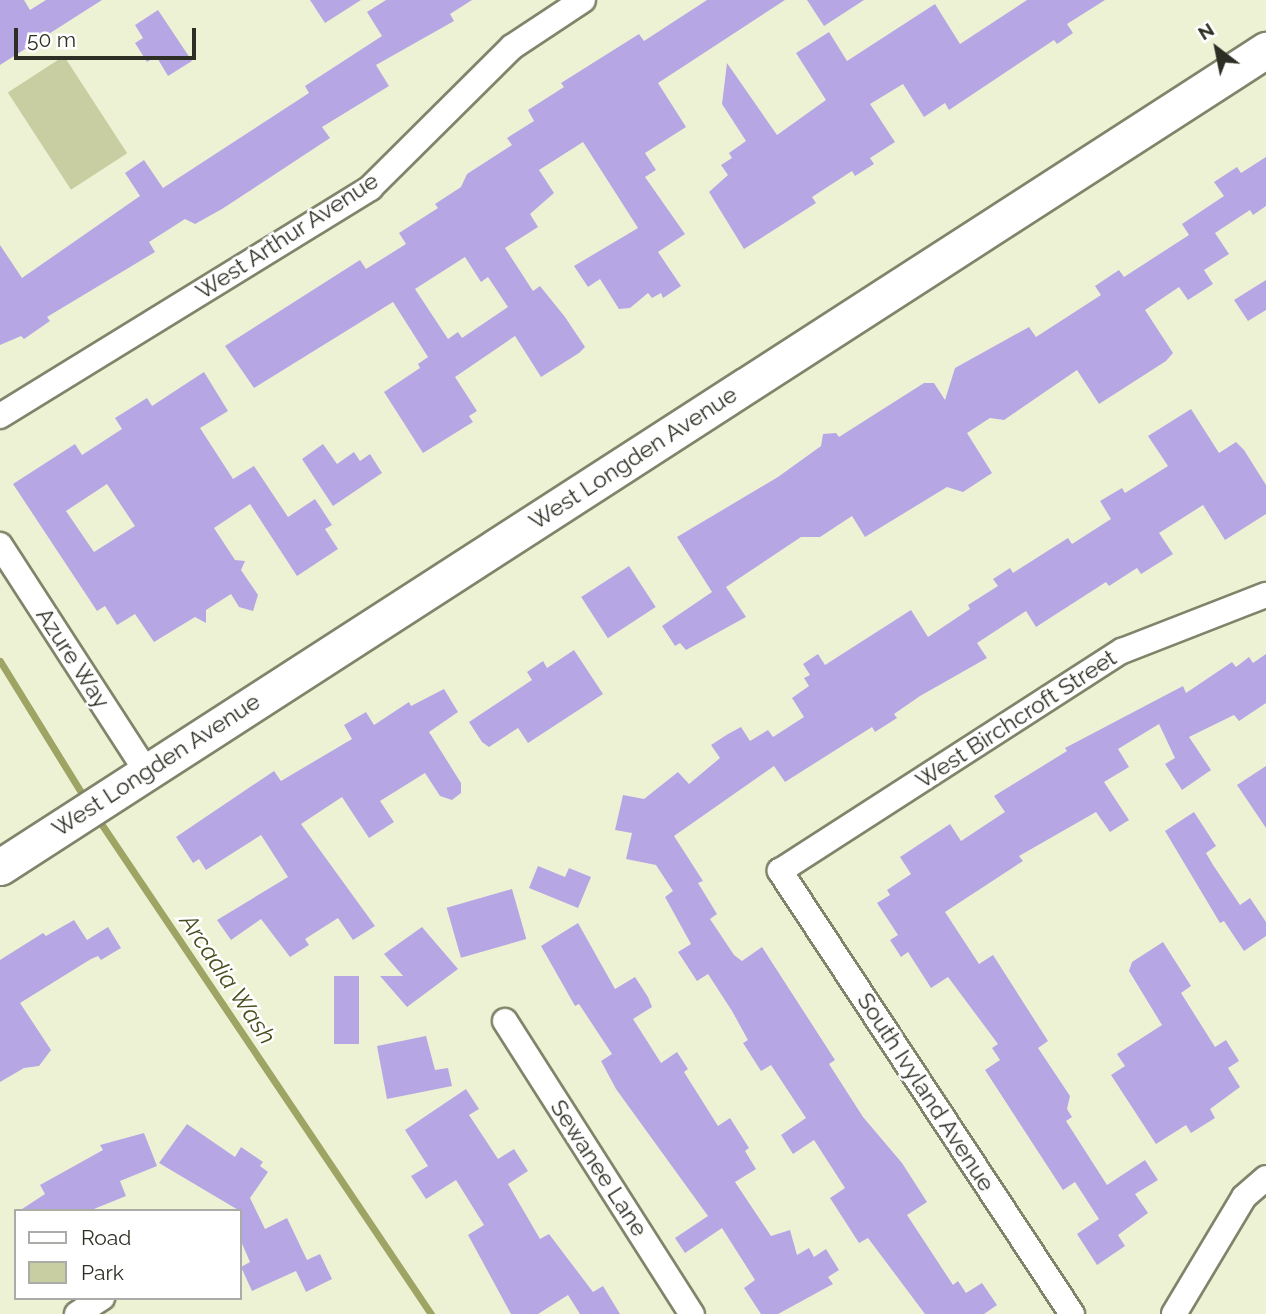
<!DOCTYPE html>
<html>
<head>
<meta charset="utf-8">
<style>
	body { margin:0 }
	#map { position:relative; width:1266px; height:1314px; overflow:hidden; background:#eef2d5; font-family:Raleway,sans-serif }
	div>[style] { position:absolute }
	.green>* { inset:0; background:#c9cea2; transform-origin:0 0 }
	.stream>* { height:7px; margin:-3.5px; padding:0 3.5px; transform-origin:3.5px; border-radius:3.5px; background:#9ea463 }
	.building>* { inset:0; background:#b6a7e4; transform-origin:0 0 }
	.roads { filter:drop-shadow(2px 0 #81846a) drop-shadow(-2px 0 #81846a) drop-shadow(0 2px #81846a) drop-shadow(0 -2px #81846a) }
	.street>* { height:24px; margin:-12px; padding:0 12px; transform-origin:12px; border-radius:12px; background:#fff }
	.secondary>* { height:35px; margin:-17.5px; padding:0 17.5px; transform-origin:17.5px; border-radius:17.5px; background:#fff }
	span { translate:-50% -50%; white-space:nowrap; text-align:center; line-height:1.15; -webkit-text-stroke:5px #fff; paint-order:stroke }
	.street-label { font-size:23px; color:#2d2f24 }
	.water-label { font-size:24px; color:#494d1c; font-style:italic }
	.legend { position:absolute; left:14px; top:1209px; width:228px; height:91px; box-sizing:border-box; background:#fff; border:2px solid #abaca7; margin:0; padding:9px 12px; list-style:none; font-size:21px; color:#2d2f24 }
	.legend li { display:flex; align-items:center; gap:14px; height:35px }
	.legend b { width:35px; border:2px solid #abaca7 }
	.north { position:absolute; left:1182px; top:14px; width:70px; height:70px; -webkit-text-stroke:5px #fff; paint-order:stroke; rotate:328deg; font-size:19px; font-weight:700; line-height:28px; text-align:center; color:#2d2f24 }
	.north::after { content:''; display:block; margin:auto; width:24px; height:32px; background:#2d2f24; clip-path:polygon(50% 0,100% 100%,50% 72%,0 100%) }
	.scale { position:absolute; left:14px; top:28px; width:182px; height:32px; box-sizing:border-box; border:4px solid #2d2f24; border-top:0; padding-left:9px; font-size:21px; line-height:24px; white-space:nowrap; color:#2d2f24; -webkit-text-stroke:5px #fff; paint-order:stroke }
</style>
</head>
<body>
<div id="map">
	<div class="green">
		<div style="left:64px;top:56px;width:116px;height:67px;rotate:57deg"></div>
	</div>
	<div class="stream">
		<div style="left:0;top:661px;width:163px;rotate:58.3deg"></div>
		<div style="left:96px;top:816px;width:600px;rotate:56.07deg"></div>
	</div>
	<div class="building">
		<div style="clip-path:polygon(0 0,24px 0,30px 10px,46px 0,102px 0,0 65px)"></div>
		<div style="clip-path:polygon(310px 0,361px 0,325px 23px)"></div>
		<div style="clip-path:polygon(386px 0,472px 0,450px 14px,454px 21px,376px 65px,389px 86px,322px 127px,330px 138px,222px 209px,195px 224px,185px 219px,149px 242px,155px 252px,47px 317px,50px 321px,24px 339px,21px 336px,0 345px,0 245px,22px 278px,140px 196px,125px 173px,144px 160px,163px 188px,309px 93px,305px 86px,382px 36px,367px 12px)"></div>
		<div style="clip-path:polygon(evenodd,707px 0,785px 0,658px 83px,686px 127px,645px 153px,656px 170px,645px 177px,685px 234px,658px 252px,681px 286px,663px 298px,661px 293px,652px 298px,648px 293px,630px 308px,619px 309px,600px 279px,588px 287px,574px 266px,638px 228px,583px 142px,539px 170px,554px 193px,530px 214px,538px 227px,505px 248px,533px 291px,540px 286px,565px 317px,585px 347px,579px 353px,541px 377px,515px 336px,455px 377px,477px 411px,469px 416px,473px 422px,423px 453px,384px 392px,420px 368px,418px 364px,428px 357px,393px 302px,254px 388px,225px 346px,360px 260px,366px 269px,406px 244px,399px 233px,438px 208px,435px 204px,461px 187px,467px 174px,512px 145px,507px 138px,534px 121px,528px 110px,564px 87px,561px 83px,639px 34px,644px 41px,707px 0,465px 257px,481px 282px,488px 277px,508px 307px,462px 338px,458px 332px,448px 339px,415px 289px,465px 257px)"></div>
		<div style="clip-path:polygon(807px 0,864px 0,824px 26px)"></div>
		<div style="clip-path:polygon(1027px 0,1105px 0,1067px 24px,1073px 33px,1057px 44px,1054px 40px,949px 110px,945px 103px,924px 117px,903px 84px,870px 104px,895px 142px,870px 158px,874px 164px,855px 176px,852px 171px,812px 197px,816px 203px,744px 249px,709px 192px,728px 175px,721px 165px,732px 158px,729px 153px,746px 141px,722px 104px,727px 63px,777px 135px,826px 100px,796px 53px,829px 32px,847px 61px,935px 4px,960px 44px)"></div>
		<div style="clip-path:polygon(158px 10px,192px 61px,168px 76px,156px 56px,147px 62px,135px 43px,143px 38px,135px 25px)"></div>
		<div style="clip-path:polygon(1266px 157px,1266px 206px,1253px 215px,1250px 210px,1215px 233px,1229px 254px,1204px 270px,1213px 284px,1188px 300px,1179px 287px,1145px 310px,1173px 353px,1166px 361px,1099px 404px,1077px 370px,1004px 420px,990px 418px,967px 433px,992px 473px,963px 492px,947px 487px,865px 537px,852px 516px,820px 537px,801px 537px,726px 587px,746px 617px,686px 650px,680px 643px,675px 646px,662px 626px,712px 592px,677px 537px,778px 477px,821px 446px,823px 434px,836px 433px,839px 437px,924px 383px,934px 383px,945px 400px,955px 368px,1029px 327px,1036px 337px,1101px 295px,1095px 286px,1119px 270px,1124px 277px,1189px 235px,1182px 224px,1224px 196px,1214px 182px,1237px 167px,1241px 173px)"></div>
		<div style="clip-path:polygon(1266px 280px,1266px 310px,1248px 321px,1234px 300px)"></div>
		<div style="clip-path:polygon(evenodd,204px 372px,228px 411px,200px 428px,233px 479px,254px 466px,288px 517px,315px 499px,332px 525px,325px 529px,338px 549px,297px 576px,250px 504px,214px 528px,235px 560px,245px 561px,241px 570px,258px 595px,253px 611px,239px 607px,231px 594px,206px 610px,206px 623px,195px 617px,154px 642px,135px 614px,117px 625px,105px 606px,97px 611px,13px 484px,75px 444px,82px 455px,122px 429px,115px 418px,147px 398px,152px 406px,204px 372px,107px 484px,135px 526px,94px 552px,66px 511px,107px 484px)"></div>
		<div style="clip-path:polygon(1191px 409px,1219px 453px,1236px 442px,1244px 450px,1266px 485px,1266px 514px,1225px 540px,1203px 505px,1159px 533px,1173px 554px,1141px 574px,1137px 568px,1109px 586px,1106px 582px,1036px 627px,1026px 611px,977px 643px,987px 658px,920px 696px,894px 714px,897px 718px,875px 732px,872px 727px,785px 782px,774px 766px,674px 836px,703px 881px,698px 883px,717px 914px,710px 919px,734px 955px,742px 961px,762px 947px,835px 1060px,829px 1064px,863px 1117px,902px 1163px,927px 1202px,907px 1215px,953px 1285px,958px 1281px,966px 1293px,982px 1283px,997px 1305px,984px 1314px,925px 1314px,868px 1238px,859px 1243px,830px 1198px,845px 1188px,814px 1140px,793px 1154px,781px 1135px,806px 1118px,771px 1065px,761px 1071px,743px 1043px,748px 1040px,732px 1011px,708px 974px,697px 981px,678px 952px,691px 944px,665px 897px,673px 891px,656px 865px,626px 859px,632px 833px,615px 830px,623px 795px,644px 799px,678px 772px,689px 784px,720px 758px,711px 745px,728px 734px,741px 727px,750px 741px,768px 730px,773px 737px,804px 717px,792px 698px,809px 686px,804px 678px,810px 675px,803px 664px,818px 654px,825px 665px,911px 610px,928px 637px,970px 609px,968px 605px,998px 586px,993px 579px,1010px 568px,1013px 573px,1068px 538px,1072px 544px,1111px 519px,1100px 501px,1122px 488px,1125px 493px,1168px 466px,1148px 436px)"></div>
		<div style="clip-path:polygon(323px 444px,337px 464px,354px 452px,360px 461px,370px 454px,382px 473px,333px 506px,302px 459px)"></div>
		<div style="left:629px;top:566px;width:49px;height:57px;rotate:57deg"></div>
		<div style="clip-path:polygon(574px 650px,603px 694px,528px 743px,518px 728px,489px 747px,482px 742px,469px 722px,532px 680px,527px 672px,543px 661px,547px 668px)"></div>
		<div style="clip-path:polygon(1266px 654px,1266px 703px,1239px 721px,1234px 715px,1189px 737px,1211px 770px,1182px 790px,1165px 764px,1175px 758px,1159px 724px,1118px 749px,1129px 767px,1104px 782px,1129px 820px,1110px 832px,1096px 812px,1019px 856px,1023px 861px,945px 912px,979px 964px,993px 955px,1048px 1041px,1038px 1048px,1070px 1096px,1067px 1109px,1072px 1117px,1066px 1121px,1107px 1185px,1145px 1160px,1158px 1180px,1135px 1194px,1148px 1213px,1118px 1235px,1125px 1246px,1097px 1265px,1077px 1234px,1099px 1219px,1075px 1182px,1063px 1190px,985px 1070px,1000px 1060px,992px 1048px,998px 1044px,948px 977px,931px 988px,908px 952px,901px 957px,890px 940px,898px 935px,877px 903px,890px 895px,887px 890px,911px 874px,900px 857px,950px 824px,961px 841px,1005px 812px,994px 796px,1067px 751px,1065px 748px,1183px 686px,1186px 693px,1232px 662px,1236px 667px,1249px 657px,1253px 663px)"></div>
		<div style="clip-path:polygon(444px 689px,458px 712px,429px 732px,461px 783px,461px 793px,452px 800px,440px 796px,425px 773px,380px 801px,394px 822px,369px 838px,342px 797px,301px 824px,375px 926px,353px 940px,338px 918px,305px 939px,309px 945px,290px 957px,261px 919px,231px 940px,217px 920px,288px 877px,261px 835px,206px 870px,199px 859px,193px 863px,176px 837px,274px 771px,281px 781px,352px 739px,344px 725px,366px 712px,374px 725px,409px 702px,411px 706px)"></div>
		<div style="clip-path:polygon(1266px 766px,1266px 828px,1237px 785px)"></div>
		<div style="clip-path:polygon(1194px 812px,1216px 846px,1206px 853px,1213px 865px,1240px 905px,1250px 898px,1266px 922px,1266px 936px,1244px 951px,1224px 921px,1220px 923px,1165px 831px)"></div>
		<div style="clip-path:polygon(538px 866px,565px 877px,569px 868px,591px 877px,578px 908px,529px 888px)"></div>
		<div style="left:512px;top:889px;width:52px;height:68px;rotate:74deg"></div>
		<div style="clip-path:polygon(74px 920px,87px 940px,108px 927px,121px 948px,101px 960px,98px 956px,91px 959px,20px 1003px,51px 1050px,39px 1066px,24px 1068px,0 1082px,0 960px,43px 933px,46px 936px)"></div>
		<div style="clip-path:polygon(578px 923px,615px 989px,635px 977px,648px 997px,652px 1007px,633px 1019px,661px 1063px,677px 1052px,688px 1069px,684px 1072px,718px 1126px,730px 1118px,749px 1148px,745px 1151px,756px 1169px,735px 1182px,771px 1236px,790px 1230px,797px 1255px,809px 1248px,814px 1257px,826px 1249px,839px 1270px,828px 1277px,833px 1284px,778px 1314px,761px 1314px,744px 1288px,755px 1280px,722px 1228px,685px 1253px,675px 1238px,708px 1216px,616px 1089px,601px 1061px,612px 1054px,579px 1004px,575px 1006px,541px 946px)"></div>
		<div style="clip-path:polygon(422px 927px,458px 969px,407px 1007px,380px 976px,403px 976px,384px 954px)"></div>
		<div style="clip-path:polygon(1163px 942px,1191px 986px,1181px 993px,1215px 1047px,1226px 1040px,1239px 1061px,1228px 1068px,1240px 1087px,1210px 1109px,1215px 1118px,1191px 1133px,1186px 1125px,1156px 1144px,1111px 1075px,1125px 1066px,1117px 1054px,1162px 1025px,1129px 971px,1132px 962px)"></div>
		<div style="left:334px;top:976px;width:25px;height:68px"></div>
		<div style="clip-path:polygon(426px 1036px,435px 1070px,448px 1068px,452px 1086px,387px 1099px,377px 1046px)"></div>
		<div style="clip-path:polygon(466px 1089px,479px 1109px,469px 1115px,498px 1159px,514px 1149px,528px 1171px,508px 1184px,540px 1239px,549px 1234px,593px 1292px,603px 1286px,620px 1314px,580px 1314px,568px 1295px,538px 1314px,511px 1314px,468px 1235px,484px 1225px,456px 1180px,426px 1199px,411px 1176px,428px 1166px,405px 1130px)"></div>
		<div style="clip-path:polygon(187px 1124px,235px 1157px,241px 1147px,263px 1162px,260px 1166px,268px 1172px,250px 1198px,265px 1229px,287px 1218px,307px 1260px,320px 1254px,332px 1279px,306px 1292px,296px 1271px,252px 1291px,241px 1267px,250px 1262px,240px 1239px,240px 1211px,159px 1163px)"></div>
		<div style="clip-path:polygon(144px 1133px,157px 1166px,120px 1181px,126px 1196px,89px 1211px,19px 1211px,45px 1194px,40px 1185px,103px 1150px,100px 1145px)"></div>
	</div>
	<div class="roads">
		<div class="street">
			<div style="left:0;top:416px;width:435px;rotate:-31.6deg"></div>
			<div style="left:370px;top:188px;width:200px;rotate:-44.8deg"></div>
			<div style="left:512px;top:47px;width:85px;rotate:-33.5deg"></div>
			<div style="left:0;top:545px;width:269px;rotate:57.1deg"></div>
			<div style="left:505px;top:1021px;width:348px;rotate:57.5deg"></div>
			<div style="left:77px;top:1314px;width:30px;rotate:-33deg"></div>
			<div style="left:1072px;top:1314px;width:531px;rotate:-123.39deg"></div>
			<div style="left:780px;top:871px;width:407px;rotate:-32.8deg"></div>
			<div style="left:1122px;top:651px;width:155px;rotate:-21.3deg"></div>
			<div style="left:1174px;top:1314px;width:136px;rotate:-59.1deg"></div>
			<div style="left:1244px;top:1197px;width:29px;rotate:-41deg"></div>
		</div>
		<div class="secondary">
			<div style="left:0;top:867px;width:1507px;rotate:-32.84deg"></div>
		</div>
	</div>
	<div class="street-label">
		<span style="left:287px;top:236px;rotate:-33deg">West Arthur Avenue</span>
		<span style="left:633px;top:458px;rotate:-33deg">West Longden Avenue</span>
		<span style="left:73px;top:658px;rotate:57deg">Azure Way</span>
		<span style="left:1016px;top:719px;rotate:-33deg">West Birchcroft Street</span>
		<span style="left:156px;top:765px;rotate:-33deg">West Longden Avenue</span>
		<span style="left:926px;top:1092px;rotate:57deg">South Ivyland Avenue</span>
		<span style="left:599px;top:1168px;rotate:57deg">Sewanee Lane</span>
	</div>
	<div class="water-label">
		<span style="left:228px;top:979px;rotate:56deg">Arcadia Wash</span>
	</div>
	<ul class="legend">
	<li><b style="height:9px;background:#fff"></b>Road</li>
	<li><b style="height:19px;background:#c9cea2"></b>Park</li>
	</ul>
	<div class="north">N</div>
	<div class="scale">50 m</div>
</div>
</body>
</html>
